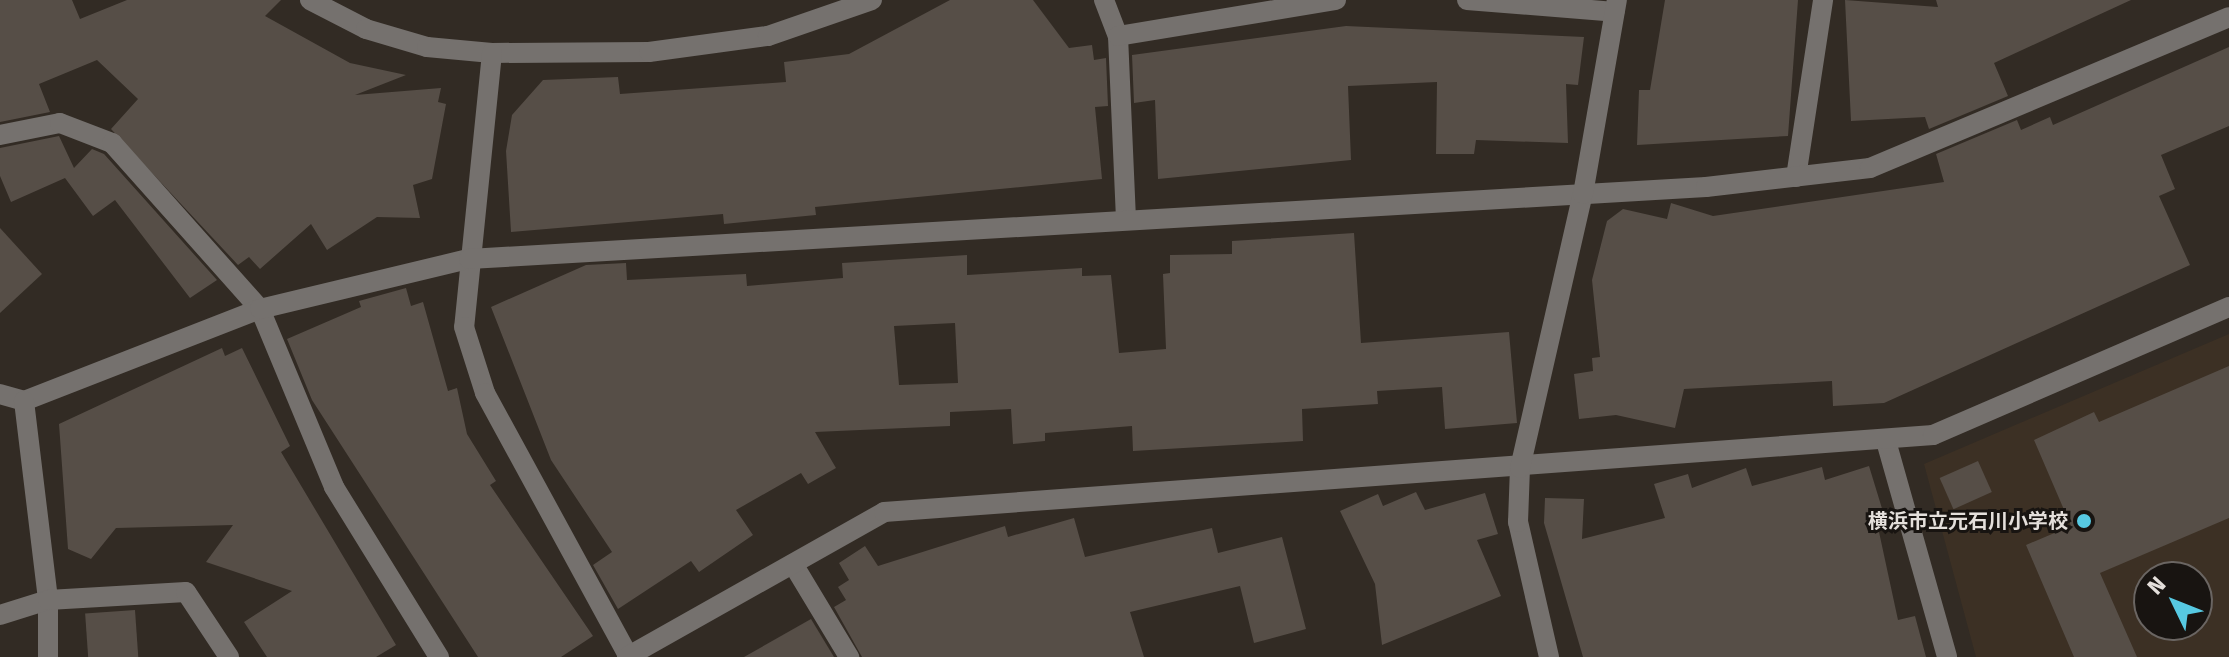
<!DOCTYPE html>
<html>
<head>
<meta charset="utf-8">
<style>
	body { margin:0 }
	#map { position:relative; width:2229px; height:657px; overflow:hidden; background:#322b24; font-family:"Fira Sans","Noto Sans JP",sans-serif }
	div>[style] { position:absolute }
	.built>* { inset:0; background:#3c3024 }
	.building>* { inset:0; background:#564e47; transform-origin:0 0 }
	.minor>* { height:20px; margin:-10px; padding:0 10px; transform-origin:10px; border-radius:10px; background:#75716e }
	.dots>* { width:22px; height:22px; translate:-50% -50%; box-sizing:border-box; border:4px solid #181411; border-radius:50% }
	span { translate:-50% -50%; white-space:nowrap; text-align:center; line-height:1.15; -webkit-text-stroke:6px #181411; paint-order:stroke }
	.poi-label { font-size:20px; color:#e4dfdb; font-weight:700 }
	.right { translate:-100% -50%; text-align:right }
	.north { position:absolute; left:2133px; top:561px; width:80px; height:80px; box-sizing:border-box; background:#181411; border:2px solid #6a6562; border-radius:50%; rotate:313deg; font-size:22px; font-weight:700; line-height:32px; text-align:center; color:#e4dfdb }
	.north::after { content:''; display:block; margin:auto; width:28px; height:36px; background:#57c9e2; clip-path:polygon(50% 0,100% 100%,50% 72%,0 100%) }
</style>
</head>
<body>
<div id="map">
	<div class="built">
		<div style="clip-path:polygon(evenodd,2229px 334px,2229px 657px,1976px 657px,1924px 464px,2229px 334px,2149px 577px,2197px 577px,2197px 625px,2149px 625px,2149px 577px)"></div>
	</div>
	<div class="building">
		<div style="clip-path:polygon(0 0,72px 0,80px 19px,127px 0,281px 0,265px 16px,350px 63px,406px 75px,355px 95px,441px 88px,438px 102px,446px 104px,432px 179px,413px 185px,420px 218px,377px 217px,327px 250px,311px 224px,260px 269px,249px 257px,238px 265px,111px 129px,138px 99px,97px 60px,39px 84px,50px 112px,0 122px)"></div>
		<div style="clip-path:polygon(950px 0,1033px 0,1069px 48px,1092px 45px,1094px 60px,1106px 58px,1108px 106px,1095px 107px,1102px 179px,815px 207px,816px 215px,724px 224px,723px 214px,511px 232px,506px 151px,512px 115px,543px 80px,618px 77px,620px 94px,786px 82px,784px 62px,849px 54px)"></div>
		<div style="clip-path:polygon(1665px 0,1798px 0,1788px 136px,1637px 145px,1639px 90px,1650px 90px)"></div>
		<div style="clip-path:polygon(1845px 0,1938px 7px,1936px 0,2131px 0,1994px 63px,2008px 96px,1929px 129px,1925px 117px,1851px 121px)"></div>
		<div style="clip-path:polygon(1346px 26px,1584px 37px,1578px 85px,1566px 84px,1568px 143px,1476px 140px,1474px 154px,1436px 154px,1437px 82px,1348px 86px,1351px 160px,1158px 179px,1155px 100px,1134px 103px,1132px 55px)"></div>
		<div style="clip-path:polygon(2229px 47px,2229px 126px,2161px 155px,2175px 189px,2159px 196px,2190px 265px,1884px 403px,1833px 406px,1832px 381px,1684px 389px,1675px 428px,1616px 415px,1579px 419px,1574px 374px,1593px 371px,1592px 358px,1600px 357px,1592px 280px,1607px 221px,1623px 209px,1667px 219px,1671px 203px,1713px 216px,1944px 182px,1936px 154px,2017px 120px,2021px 130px,2050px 117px,2053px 125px)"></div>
		<div style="clip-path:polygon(59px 136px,74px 168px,92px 149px,104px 154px,217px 280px,190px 298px,115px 200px,93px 216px,65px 178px,11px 202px,0 176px,0 148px)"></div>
		<div style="clip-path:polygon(0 228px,42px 274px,0 313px)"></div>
		<div style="clip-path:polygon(evenodd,1354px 233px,1361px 343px,1509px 332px,1517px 423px,1445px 429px,1442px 387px,1377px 391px,1378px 404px,1302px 409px,1303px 441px,1133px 451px,1132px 426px,1045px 433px,1045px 441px,1013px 444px,1011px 409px,950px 412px,950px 426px,815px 432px,836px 468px,808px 484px,801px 473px,736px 510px,753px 535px,699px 572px,691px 561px,618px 609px,593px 565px,612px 552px,551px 460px,491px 307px,586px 265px,626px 263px,627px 280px,746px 274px,747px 286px,843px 278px,842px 263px,967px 255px,967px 275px,1082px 268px,1082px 276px,1111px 275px,1119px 353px,1166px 349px,1163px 274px,1170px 273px,1170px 255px,1232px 254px,1232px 241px,1354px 233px,955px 323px,958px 383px,899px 385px,894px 326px,955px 323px)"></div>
		<div style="clip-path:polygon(406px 288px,411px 306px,423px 302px,448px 391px,457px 388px,467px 434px,496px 481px,490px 485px,593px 636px,561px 657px,478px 657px,312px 400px,287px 339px,361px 307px,359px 301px)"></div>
		<div style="clip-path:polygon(222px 348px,225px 356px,242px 348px,290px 446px,281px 452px,396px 645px,376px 657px,267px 657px,244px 622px,292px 591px,206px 562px,233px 525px,116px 528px,91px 559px,68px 549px,59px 424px)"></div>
		<div style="clip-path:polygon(2229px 366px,2229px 518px,2100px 573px,2137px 657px,2074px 657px,2026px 545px,2071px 526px,2034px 440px,2094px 412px,2099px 422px)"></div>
		<div style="left:1978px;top:461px;width:34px;height:42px;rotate:66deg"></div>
		<div style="clip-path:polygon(1869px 466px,1884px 515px,1876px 518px,1898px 620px,1915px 616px,1926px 657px,1583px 657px,1544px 523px,1545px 498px,1584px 499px,1582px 539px,1665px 518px,1654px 484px,1688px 474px,1692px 488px,1746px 468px,1752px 486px,1822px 467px,1825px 480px)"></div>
		<div style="clip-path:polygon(1416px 492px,1425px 510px,1485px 493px,1498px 534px,1477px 540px,1501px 596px,1382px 645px,1375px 584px,1340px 511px,1378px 494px,1383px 506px)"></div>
		<div style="clip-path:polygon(1074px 518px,1085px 557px,1212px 528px,1218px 553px,1282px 537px,1306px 629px,1254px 643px,1240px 586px,1130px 612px,1144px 657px,862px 657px,834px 607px,846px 600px,838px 587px,849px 580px,839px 563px,865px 546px,878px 566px,1005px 526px,1008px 537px)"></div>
		<div style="left:135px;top:610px;width:47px;height:50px;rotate:86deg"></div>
		<div style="clip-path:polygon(811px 619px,834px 657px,744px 657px)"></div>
	</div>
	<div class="minor">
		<div style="left:310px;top:0;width:63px;rotate:27.4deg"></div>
		<div style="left:366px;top:29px;width:64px;rotate:16.4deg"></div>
		<div style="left:427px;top:47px;width:65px;rotate:5.3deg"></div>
		<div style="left:492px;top:53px;width:157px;rotate:-0.4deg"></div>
		<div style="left:649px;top:52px;width:120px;rotate:-7.7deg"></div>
		<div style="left:768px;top:36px;width:110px;rotate:-19.1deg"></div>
		<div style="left:1104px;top:0;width:39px;rotate:69deg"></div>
		<div style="left:1118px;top:36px;width:182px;rotate:87.5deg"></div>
		<div style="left:1467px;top:0;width:148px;rotate:4.6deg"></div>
		<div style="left:1118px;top:36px;width:221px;rotate:-9.4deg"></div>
		<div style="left:492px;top:53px;width:275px;rotate:95.8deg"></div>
		<div style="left:464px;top:327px;width:69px;rotate:72.3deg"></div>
		<div style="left:485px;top:393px;width:301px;rotate:61.4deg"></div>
		<div style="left:0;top:135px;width:61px;rotate:-11.3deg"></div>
		<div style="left:60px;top:123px;width:56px;rotate:21deg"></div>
		<div style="left:112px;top:143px;width:222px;rotate:48.3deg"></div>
		<div style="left:260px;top:309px;width:193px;rotate:67.4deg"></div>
		<div style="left:334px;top:487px;width:200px;rotate:58.3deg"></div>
		<div style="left:1796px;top:177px;width:179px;rotate:-81.3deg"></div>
		<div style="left:0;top:394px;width:25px;rotate:16deg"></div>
		<div style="left:24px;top:401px;width:253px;rotate:-21.3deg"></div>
		<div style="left:260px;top:309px;width:215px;rotate:-13.5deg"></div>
		<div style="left:469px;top:259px;width:1239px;rotate:-3.33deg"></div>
		<div style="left:1706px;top:187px;width:165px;rotate:-6.6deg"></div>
		<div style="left:1870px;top:168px;width:389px;rotate:-22.8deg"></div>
		<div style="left:24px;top:401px;width:200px;rotate:83.1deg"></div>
		<div style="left:48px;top:600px;width:57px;rotate:90deg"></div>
		<div style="left:1886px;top:441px;width:224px;rotate:74.2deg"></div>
		<div style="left:793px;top:564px;width:109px;rotate:58.9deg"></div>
		<div style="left:0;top:615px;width:50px;rotate:-17.4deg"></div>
		<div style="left:48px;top:600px;width:138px;rotate:-3.3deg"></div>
		<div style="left:186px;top:592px;width:78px;rotate:56.5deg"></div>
		<div style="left:627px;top:657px;width:295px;rotate:-29.4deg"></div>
		<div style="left:884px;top:512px;width:1052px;rotate:-4.2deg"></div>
		<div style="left:1933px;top:435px;width:322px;rotate:-23.4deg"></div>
		<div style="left:1549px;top:657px;width:139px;rotate:-102.9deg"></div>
		<div style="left:1518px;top:522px;width:54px;rotate:-87.9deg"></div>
		<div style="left:1520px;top:468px;width:281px;rotate:-77.1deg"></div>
		<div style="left:1583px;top:194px;width:197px;rotate:-80.1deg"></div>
	</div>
	<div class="dots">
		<div style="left:2084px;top:521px;background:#57c9e2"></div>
	</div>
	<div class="poi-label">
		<span class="right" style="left:2068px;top:521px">横浜市立元石川小学校</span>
	</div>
	<div class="north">N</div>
</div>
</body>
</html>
